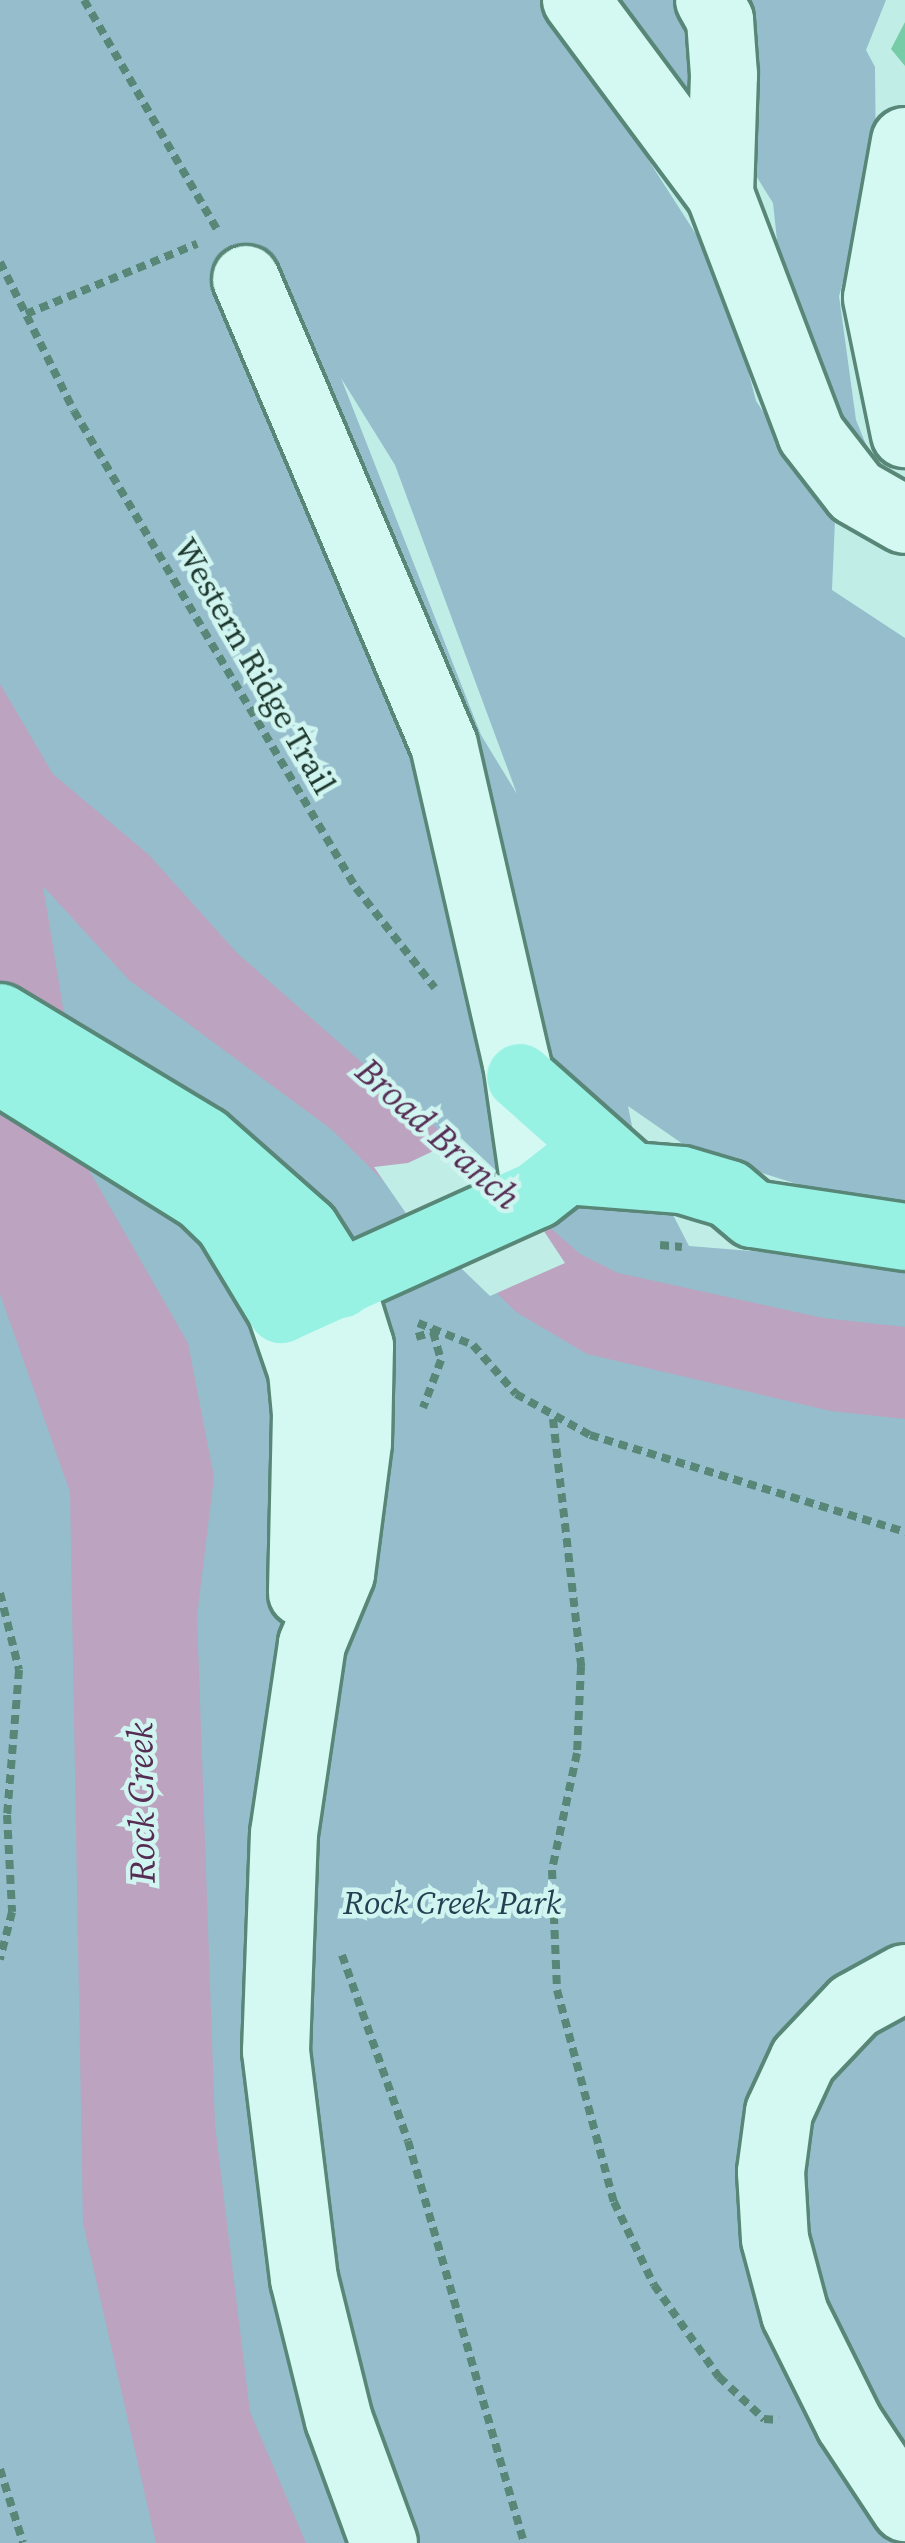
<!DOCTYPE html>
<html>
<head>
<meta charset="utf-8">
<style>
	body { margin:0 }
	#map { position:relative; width:905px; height:2543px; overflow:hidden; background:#c0eee7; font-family:"Source Serif 4",serif }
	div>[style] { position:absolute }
	.green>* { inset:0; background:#95bdcc }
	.water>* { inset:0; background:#bca3c0 }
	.pier>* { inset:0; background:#c0eee7 }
	.building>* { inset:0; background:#76cca7 }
	.path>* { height:8px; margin-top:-4px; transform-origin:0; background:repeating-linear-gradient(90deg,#588778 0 9px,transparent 0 15px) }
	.roads { filter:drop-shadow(3px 0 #588778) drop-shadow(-3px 0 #588778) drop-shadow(0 3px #588778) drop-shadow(0 -3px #588778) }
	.minor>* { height:66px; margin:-33px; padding:0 33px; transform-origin:33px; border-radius:33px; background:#d4f9f3 }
	.major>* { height:66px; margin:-33px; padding:0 33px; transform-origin:33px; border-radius:33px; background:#98f2e4 }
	span { translate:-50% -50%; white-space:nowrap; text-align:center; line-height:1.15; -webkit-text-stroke:9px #d0f5f0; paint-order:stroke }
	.street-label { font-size:33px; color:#1d372d }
	.park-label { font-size:33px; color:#234053; font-style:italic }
	.water-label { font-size:36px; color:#562c53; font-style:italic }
</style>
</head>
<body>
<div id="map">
	<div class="green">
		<div style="clip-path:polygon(evenodd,0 0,546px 0,724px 278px,756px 401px,835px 520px,832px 590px,905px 638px,905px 1203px,838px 1197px,693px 1151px,628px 1106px,635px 1141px,689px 1246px,905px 1263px,905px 2543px,0 2543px,0 0,341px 378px,395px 465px,517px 794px,481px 735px,341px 378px)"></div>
		<div style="clip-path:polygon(599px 0,674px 0,689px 48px,691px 84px,681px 104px)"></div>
		<div style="clip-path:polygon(741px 0,886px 0,866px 50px,875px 67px,876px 166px,839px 296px,856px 420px,869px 452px,863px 460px,787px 333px,773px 203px,733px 139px)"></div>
	</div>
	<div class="water">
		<div style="clip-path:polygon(0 684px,53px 774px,149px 855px,237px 953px,580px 1254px,618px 1273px,823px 1318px,905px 1327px,905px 1419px,831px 1411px,587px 1354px,516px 1312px,331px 1129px,129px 980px,43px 886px,90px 1172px,188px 1343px,214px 1477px,197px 1616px,215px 2125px,250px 2412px,306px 2543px,156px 2543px,83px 2223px,70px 1492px,0 1294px)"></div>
	</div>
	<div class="pier">
		<div style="clip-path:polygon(461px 1138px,516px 1189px,565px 1263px,490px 1296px,410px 1219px,374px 1167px,408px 1163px)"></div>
	</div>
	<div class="building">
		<div style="clip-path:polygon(905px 22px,905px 66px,891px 49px)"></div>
	</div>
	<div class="path">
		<div style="left:84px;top:0;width:267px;rotate:59.9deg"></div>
		<div style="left:0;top:262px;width:166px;rotate:63.6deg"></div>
		<div style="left:74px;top:411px;width:554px;rotate:59.41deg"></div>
		<div style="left:356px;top:888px;width:127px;rotate:51.7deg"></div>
		<div style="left:26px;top:314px;width:185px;rotate:-22.3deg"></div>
		<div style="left:660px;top:1245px;width:22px;rotate:5deg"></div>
		<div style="left:418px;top:1323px;width:59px;rotate:21.8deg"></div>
		<div style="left:473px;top:1345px;width:65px;rotate:48.7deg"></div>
		<div style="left:516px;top:1394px;width:85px;rotate:29deg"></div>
		<div style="left:590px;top:1435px;width:330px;rotate:17.1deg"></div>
		<div style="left:416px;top:1337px;width:18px;rotate:-16deg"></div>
		<div style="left:433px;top:1332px;width:29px;rotate:74deg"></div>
		<div style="left:441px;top:1360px;width:51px;rotate:110.6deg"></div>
		<div style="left:553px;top:1419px;width:249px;rotate:83.5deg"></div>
		<div style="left:581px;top:1666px;width:87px;rotate:92.6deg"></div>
		<div style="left:577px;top:1753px;width:120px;rotate:102.1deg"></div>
		<div style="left:552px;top:1870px;width:120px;rotate:87.6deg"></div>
		<div style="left:557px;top:1990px;width:220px;rotate:75deg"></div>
		<div style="left:614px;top:2202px;width:92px;rotate:64.3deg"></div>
		<div style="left:654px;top:2285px;width:113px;rotate:54.8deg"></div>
		<div style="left:719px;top:2377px;width:62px;rotate:43deg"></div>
		<div style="left:764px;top:2419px;width:15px;rotate:4deg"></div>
		<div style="left:0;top:1593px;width:79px;rotate:76.1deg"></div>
		<div style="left:19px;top:1670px;width:145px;rotate:94.7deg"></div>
		<div style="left:7px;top:1815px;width:97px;rotate:87deg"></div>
		<div style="left:12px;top:1912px;width:49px;rotate:104.3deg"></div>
		<div style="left:342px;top:1955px;width:197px;rotate:70.5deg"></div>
		<div style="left:408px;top:2141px;width:418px;rotate:73.9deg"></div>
		<div style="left:0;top:2469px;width:77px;rotate:72.7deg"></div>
	</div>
	<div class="roads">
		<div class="minor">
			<div style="left:576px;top:0;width:242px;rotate:53.4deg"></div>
			<div style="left:720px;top:194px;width:257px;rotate:69.2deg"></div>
			<div style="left:811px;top:434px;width:73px;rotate:52.2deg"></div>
			<div style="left:856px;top:492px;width:56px;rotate:29.7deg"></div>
			<div style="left:709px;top:0;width:23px;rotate:61deg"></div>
			<div style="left:720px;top:20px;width:55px;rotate:85.8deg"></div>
			<div style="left:724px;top:75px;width:119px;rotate:91.9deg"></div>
			<div style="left:905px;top:141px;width:159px;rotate:100.1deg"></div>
			<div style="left:877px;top:298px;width:139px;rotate:78.4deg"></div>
			<div style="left:246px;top:279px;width:506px;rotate:66.98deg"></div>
			<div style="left:444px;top:745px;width:326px;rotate:77.1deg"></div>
			<div style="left:517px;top:1063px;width:133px;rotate:81.8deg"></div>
			<div style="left:341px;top:1285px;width:64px;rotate:72.7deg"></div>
			<div style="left:360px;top:1346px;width:97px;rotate:91.2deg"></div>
			<div style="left:358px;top:1443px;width:132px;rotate:97.4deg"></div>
			<div style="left:341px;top:1574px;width:76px;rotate:112.5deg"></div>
			<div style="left:312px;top:1644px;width:191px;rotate:98.4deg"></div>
			<div style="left:284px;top:1833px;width:218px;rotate:92.1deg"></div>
			<div style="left:276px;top:2051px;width:230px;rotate:83deg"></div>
			<div style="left:304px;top:2279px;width:145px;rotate:76.1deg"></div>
			<div style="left:339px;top:2420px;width:131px;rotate:69.9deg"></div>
			<div style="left:281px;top:1310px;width:65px;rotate:71deg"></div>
			<div style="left:302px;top:1371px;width:43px;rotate:84.7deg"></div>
			<div style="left:306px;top:1414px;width:179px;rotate:91.3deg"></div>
			<div style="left:905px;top:1978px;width:58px;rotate:151.2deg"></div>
			<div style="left:854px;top:2006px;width:74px;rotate:133.4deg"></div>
			<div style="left:803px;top:2060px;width:57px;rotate:114.8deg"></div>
			<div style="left:779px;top:2112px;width:61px;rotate:97.6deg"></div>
			<div style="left:771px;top:2172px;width:67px;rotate:86.6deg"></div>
			<div style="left:775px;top:2239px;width:78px;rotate:75.1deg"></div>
			<div style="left:795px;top:2314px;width:122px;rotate:63.6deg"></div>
			<div style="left:849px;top:2423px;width:102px;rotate:56.6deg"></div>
		</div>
		<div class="major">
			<div style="left:0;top:1017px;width:238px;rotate:31.1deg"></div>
			<div style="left:204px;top:1140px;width:136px;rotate:41.4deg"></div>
			<div style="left:306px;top:1230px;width:65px;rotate:57.5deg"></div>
			<div style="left:0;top:1071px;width:238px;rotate:32deg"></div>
			<div style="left:202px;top:1197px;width:36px;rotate:44deg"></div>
			<div style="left:228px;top:1222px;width:103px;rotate:58.9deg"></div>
			<div style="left:281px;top:1310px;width:280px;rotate:-24.3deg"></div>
			<div style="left:536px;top:1195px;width:39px;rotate:-38deg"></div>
			<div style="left:567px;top:1171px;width:115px;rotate:4.5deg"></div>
			<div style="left:682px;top:1180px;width:49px;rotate:16.6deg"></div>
			<div style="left:729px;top:1194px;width:31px;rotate:40deg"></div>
			<div style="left:753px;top:1214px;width:154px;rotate:8.6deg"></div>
			<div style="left:520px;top:1077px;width:143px;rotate:41.6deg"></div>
		</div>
	</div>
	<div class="street-label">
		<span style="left:255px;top:666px;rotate:60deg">Western Ridge Trail</span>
	</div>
	<div class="park-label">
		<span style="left:452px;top:1903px">Rock Creek Park</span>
	</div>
	<div class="water-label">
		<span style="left:438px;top:1134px;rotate:42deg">Broad Branch</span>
		<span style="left:141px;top:1803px;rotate:-91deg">Rock Creek</span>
	</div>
</div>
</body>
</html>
